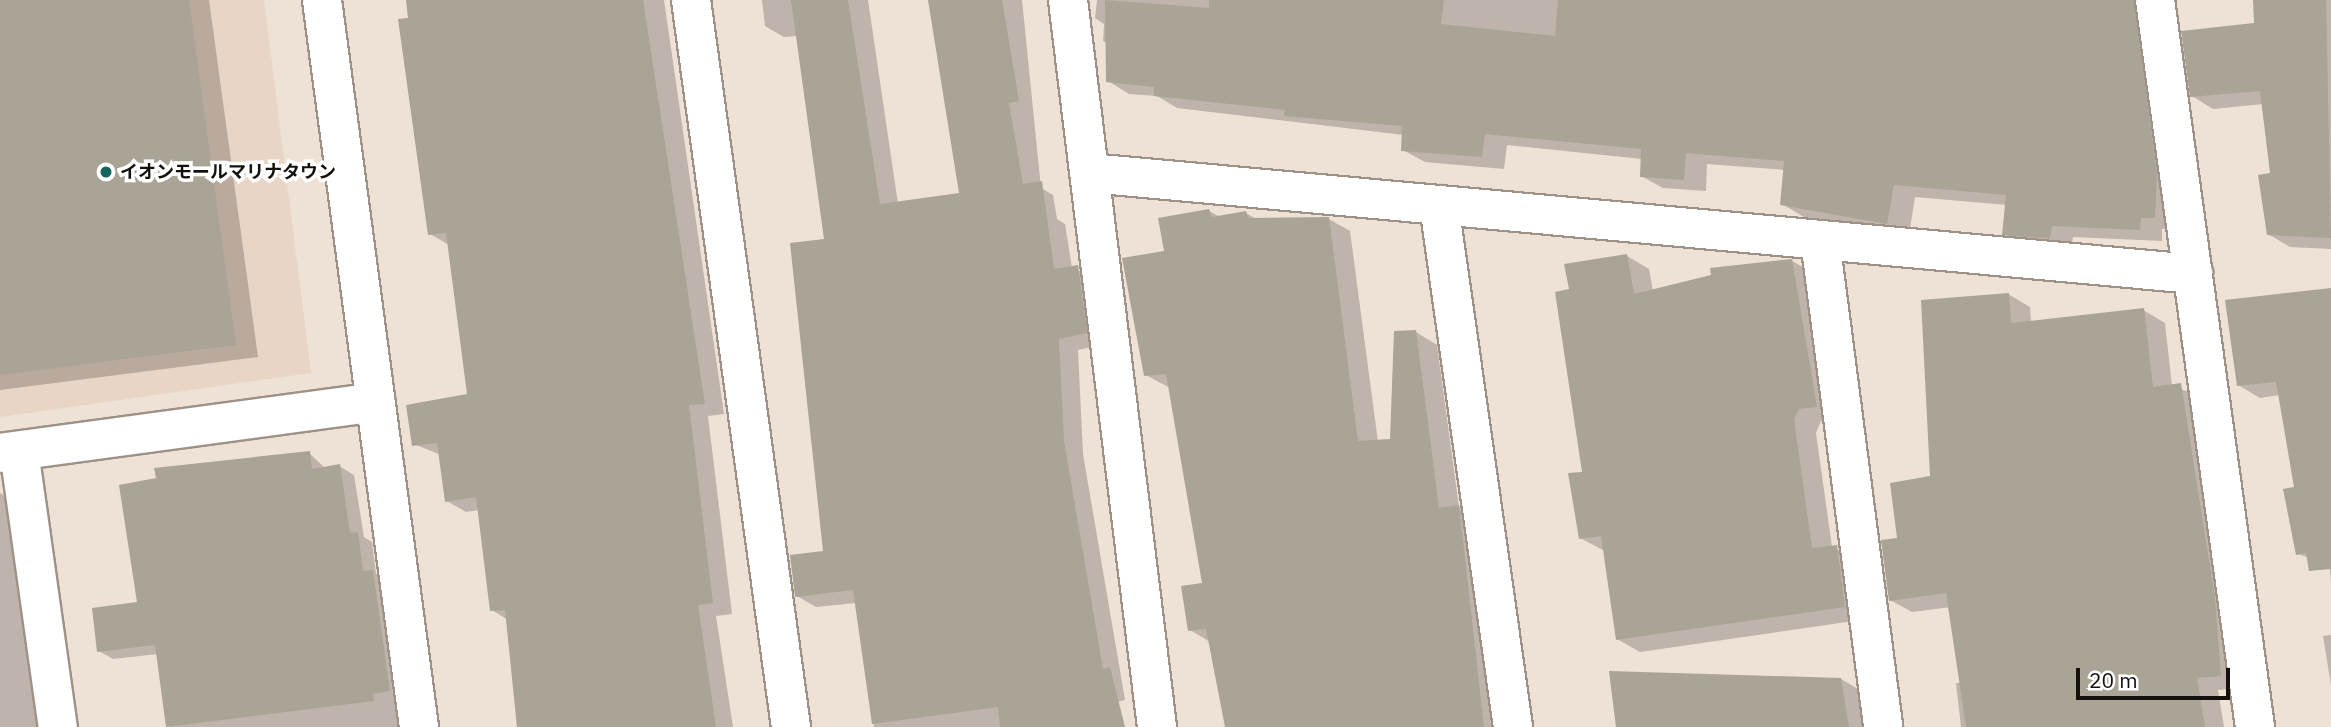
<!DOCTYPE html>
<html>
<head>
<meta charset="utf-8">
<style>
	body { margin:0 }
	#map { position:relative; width:2331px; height:727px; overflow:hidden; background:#eee1d6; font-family:"IBM Plex Sans","Noto Sans JP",sans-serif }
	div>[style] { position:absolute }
	.built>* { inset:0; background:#e8d5c5 }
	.shadow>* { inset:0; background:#0003 }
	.building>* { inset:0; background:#a9a496 }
	.roads { filter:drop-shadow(2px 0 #9e9288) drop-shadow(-2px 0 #9e9288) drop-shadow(0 2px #9e9288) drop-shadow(0 -2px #9e9288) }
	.street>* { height:38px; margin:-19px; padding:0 19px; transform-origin:19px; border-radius:19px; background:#fff }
	.dots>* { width:19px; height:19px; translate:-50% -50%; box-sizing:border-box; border:4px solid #fff; border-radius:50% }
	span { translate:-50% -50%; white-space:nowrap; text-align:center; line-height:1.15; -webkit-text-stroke:7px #fff; paint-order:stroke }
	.poi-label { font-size:18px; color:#14100c; font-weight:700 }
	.left { translate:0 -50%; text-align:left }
	.scale { position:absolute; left:2076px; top:668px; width:154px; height:32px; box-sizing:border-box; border:4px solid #14100c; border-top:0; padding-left:9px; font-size:21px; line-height:24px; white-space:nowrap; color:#14100c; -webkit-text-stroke:5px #fff; paint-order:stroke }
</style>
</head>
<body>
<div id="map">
	<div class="built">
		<div style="clip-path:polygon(0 0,264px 0,311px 373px,0 417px)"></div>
	</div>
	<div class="shadow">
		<div style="clip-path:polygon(0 0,209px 0,258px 357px,0 390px)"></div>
		<div style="clip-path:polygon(408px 0,664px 0,724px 414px,708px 416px,732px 614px,716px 616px,733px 727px,517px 727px,508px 620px,492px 610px,479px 510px,466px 512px,447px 501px,441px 455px,414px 444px,469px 395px,449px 245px,430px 234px)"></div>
		<div style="clip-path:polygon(762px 0,868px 0,898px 204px,961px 194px,930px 0,1022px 0,1041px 188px,1053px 195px,1057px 219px,1065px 224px,1072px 268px,1098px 278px,1106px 344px,1078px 350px,1083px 454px,1125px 700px,1094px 707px,1096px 727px,874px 727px,856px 603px,816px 607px,797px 596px,825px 553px,826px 241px,797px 36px,784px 37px,765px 26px)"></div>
		<div style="clip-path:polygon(1097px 0,2161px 0,2177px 229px,2162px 229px,2162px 241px,2073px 237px,2071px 250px,2025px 246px,2004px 234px,2007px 205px,1915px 197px,1909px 235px,1804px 217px,1782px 204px,1785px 170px,1707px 164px,1706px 191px,1663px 188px,1641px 176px,1642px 159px,1507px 145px,1504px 169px,1425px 162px,1403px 150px,1404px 135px,1177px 108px,1157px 96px,1129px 94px,1108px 81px,1111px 45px,1103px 41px,1104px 24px,1095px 18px)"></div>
		<div style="clip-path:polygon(2254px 0,2331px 0,2331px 249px,2290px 247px,2268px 234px,2272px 175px,2263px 104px,2213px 109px,2192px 96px,2256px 24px)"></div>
		<div style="clip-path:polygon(1209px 211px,1220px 217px,1246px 213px,1258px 220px,1329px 219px,1350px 231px,1378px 442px,1391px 441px,1416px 332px,1437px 345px,1459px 507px,1481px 519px,1512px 727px,1245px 727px,1210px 642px,1190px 630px,1204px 585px,1170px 388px,1146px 375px,1124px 259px,1166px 252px)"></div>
		<div style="clip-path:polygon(1627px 256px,1649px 269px,1653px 291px,1792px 261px,1815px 274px,1838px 419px,1821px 421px,1816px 433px,1832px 547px,1859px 560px,1867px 619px,1640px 652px,1617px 639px,1605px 551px,1580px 538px,1584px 473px,1571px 290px)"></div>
		<div style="clip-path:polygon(2331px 290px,2331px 580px,2329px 565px,2298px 554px,2296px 489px,2280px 395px,2260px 398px,2238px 385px)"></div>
		<div style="clip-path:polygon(2008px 294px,2030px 307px,2031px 322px,2143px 310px,2165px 323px,2172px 386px,2202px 397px,2242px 688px,2218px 690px,2224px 727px,1961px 727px,1956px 683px,1964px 683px,1951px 607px,1912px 612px,1890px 600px,1899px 539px,1932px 478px)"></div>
		<div style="clip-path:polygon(309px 453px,325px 468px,339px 466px,354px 475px,364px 537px,372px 542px,376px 574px,387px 580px,404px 698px,396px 700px,400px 727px,169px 727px,158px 654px,113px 659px,99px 651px,139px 604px)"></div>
		<div style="clip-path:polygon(0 493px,22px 506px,43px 727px,0 727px)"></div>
		<div style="clip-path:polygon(2331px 635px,2331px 685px,2323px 636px)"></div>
		<div style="clip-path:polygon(1841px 679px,1863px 692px,1868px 727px,1619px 727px)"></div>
	</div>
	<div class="building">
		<div style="clip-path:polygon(0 0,189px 0,236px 345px,0 375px)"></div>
		<div style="clip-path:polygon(406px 0,643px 0,705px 404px,689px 405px,713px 603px,698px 605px,716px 727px,517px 727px,505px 610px,490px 611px,476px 497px,445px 502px,437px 443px,412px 446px,406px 405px,467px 394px,446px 233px,428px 235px,398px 19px,408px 18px)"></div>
		<div style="clip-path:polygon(791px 0,848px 0,880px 204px,959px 193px,928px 0,1002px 0,1019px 101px,1009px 103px,1023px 184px,1042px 181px,1054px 269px,1078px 265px,1087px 333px,1059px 339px,1064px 441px,1103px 669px,1110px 667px,1125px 727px,1000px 727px,998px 707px,872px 724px,853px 590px,795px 597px,790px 555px,823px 551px,790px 243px,824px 239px)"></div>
		<div style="clip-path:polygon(1105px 0,1209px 8px,1209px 0,1444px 0,1441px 24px,1555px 36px,1558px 0,2134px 0,2157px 174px,2155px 218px,2141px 218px,2140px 230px,2052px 226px,2050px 238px,2025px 237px,2002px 235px,2006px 195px,1894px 185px,1887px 224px,1780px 205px,1784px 161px,1686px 153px,1684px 180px,1640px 177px,1641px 149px,1485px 134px,1482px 157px,1401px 151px,1402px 126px,1284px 116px,1285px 110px,1154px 96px,1154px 87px,1106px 82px)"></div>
		<div style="clip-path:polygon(2253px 0,2326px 0,2331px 238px,2267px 235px,2258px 175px,2270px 173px,2260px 91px,2190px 97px,2181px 31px,2254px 23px)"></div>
		<div style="clip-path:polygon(1209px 209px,1212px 217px,1246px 211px,1248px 218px,1329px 217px,1358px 441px,1390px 439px,1394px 331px,1416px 330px,1439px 508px,1459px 505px,1484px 727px,1225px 727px,1206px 629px,1188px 631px,1181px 586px,1202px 583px,1166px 374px,1144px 376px,1122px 258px,1164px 251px,1158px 218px)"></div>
		<div style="clip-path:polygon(1627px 254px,1634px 294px,1711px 275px,1710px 268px,1792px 259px,1817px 407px,1799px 409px,1794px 419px,1812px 548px,1837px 545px,1845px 607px,1616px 640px,1601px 536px,1579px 539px,1568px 473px,1582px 472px,1555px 292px,1569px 289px,1564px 264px)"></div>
		<div style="clip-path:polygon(2331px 288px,2331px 569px,2309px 571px,2306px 553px,2296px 555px,2283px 489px,2294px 487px,2276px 382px,2237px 386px,2225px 300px)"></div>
		<div style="clip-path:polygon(2009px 293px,2011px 323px,2144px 308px,2153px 387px,2181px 383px,2215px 598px,2221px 676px,2197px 678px,2205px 727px,1966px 727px,1946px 593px,1889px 601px,1881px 540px,1897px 538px,1890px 483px,1930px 476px,1921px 300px)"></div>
		<div style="clip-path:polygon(310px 451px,312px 469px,340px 464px,350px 533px,358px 532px,363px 571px,373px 570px,390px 691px,373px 694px,374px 701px,166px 727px,155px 645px,97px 652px,92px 608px,137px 602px,119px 485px,156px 478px,154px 468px)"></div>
		<div style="clip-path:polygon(1609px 671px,1841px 678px,1849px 727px,1616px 727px)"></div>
	</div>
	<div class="roads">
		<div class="street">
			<div style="left:322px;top:0;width:733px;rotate:82.4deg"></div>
			<div style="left:691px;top:0;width:734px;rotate:82.17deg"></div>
			<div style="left:1068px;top:0;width:732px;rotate:83.02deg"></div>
			<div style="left:2155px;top:0;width:734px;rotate:82.17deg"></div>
			<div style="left:1090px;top:173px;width:1108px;rotate:5.23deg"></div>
			<div style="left:1439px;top:205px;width:527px;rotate:81.93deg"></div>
			<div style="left:1820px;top:240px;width:491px;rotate:82.6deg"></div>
			<div style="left:19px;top:451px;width:279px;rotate:82deg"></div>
			<div style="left:0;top:453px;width:379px;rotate:-7.7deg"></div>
		</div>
	</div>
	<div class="dots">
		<div style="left:106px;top:172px;background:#166460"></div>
	</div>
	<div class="poi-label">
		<span class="left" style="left:120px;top:172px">イオンモールマリナタウン</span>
	</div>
	<div class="scale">20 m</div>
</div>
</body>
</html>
